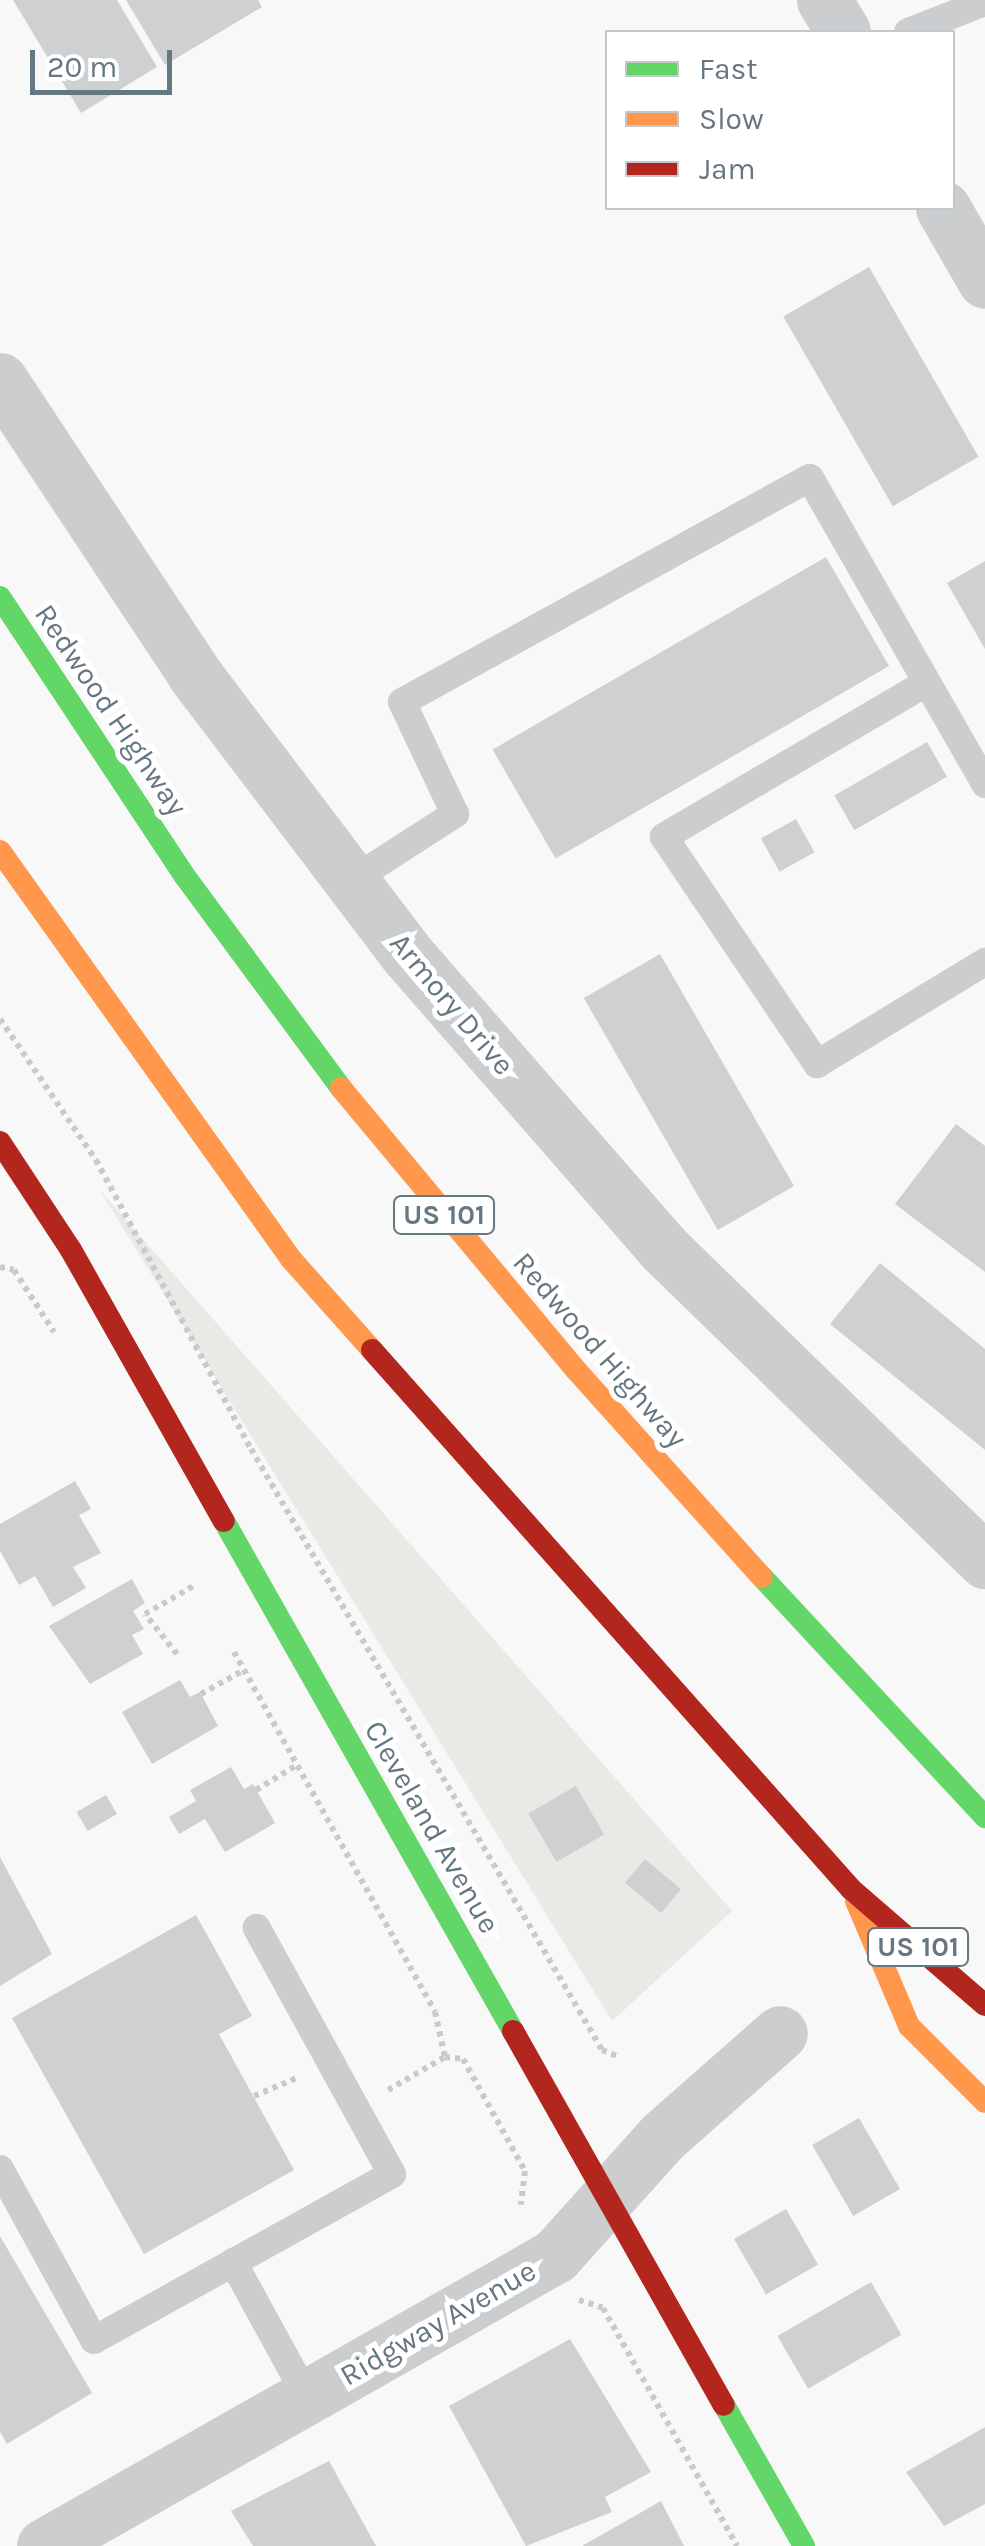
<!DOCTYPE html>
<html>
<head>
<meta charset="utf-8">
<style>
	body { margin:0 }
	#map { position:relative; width:985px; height:2546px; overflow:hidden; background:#f8f8f8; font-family:Karla,sans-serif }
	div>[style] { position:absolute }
	.green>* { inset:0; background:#e7eae5 }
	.building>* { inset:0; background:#ced0d1; transform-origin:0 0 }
	.path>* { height:6px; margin-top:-3px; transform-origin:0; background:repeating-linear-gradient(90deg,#c9cacb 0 5px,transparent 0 10px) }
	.lane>* { height:28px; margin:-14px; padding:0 14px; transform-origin:14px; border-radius:14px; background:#cbcdce }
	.street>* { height:55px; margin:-27.5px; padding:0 27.5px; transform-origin:27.5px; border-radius:27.5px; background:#cbcdce }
	.fast>* { height:22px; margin:-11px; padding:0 11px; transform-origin:11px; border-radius:11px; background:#63d668 }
	.slow>* { height:22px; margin:-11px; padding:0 11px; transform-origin:11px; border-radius:11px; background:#ff974d }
	.jam>* { height:22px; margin:-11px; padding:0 11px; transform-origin:11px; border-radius:11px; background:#b3261e }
	span { translate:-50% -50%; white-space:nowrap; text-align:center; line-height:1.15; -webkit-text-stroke:10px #fff; paint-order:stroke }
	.shield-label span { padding:2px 8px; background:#fff; border:2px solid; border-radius:8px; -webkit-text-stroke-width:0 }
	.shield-label { font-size:28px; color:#657781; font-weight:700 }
	.street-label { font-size:30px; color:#657781 }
	.legend { position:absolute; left:605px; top:30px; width:350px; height:180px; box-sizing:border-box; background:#fff; border:2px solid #c1c9cd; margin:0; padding:12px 18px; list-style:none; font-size:30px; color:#657781 }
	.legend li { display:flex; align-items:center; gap:20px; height:50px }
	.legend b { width:50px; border:2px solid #c1c9cd }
	.scale { position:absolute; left:30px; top:50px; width:142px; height:45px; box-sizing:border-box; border:5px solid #657781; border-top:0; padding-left:12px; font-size:30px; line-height:35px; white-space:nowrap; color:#657781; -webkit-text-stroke:8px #fff; paint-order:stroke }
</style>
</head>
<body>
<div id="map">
	<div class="green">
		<div style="clip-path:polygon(99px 1189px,732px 1911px,612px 2021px)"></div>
	</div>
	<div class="building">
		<div style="clip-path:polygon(13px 0,117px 0,157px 67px,81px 113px)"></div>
		<div style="clip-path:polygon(126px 0,258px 0,262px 7px,165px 65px)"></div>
		<div style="left:869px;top:267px;width:219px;height:99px;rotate:60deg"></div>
		<div style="left:826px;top:557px;width:126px;height:385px;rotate:60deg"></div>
		<div style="clip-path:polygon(985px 561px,985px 649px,947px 583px)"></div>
		<div style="left:927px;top:742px;width:40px;height:107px;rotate:60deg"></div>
		<div style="left:796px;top:819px;width:38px;height:40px;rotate:61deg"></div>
		<div style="left:660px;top:954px;width:268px;height:88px;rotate:60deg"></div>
		<div style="clip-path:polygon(956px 1124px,985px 1146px,985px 1272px,895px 1204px)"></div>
		<div style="clip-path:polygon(880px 1263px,985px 1349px,985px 1450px,830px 1324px)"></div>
		<div style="clip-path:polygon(75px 1481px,91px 1509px,79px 1515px,101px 1553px,73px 1567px,86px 1588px,53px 1607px,35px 1576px,19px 1585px,0 1551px,0 1524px)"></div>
		<div style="clip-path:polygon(132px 1579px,145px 1603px,133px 1611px,144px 1629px,132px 1635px,143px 1654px,90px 1684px,49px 1626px)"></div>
		<div style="clip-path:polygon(180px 1680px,190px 1697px,200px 1692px,218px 1726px,152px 1764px,122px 1712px)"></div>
		<div style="clip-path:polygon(231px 1767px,244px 1789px,253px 1784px,275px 1823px,225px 1852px,205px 1819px,179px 1834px,169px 1817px,196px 1801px,190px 1790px)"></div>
		<div style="left:576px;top:1786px;width:56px;height:55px;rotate:60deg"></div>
		<div style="left:106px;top:1795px;width:22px;height:34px;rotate:60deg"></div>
		<div style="clip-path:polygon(0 1857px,52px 1954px,0 1986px)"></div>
		<div style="left:645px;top:1859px;width:47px;height:31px;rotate:40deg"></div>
		<div style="clip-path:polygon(196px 1915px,252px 2016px,219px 2034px,294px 2170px,144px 2254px,12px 2018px)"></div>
		<div style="left:859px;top:2118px;width:82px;height:54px;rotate:60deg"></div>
		<div style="left:786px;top:2209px;width:64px;height:60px;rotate:60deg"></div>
		<div style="clip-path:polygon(0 2236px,92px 2393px,7px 2444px,0 2432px)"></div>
		<div style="left:871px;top:2282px;width:61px;height:108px;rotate:60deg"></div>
		<div style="clip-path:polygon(570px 2339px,651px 2472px,605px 2497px,612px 2512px,526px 2546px,449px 2406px)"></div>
		<div style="clip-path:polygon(985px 2427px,985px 2504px,944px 2526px,906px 2472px)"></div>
		<div style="clip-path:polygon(329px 2461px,376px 2546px,253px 2546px,231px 2511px)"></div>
		<div style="clip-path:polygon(661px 2501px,684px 2546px,582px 2546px)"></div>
	</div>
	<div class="path">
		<div style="left:0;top:1019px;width:171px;rotate:55.8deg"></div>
		<div style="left:96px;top:1160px;width:328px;rotate:61.8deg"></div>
		<div style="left:251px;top:1449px;width:696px;rotate:59.71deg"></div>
		<div style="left:602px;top:2050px;width:18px;rotate:22deg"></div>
		<div style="left:0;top:1267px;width:14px;rotate:12deg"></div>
		<div style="left:14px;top:1270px;width:74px;rotate:57.2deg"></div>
		<div style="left:234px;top:1652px;width:412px;rotate:60.8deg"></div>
		<div style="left:435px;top:2012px;width:46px;rotate:77.5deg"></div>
		<div style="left:445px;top:2057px;width:18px;rotate:6deg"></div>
		<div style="left:463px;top:2059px;width:128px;rotate:61deg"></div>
		<div style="left:525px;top:2171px;width:34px;rotate:97deg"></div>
		<div style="left:177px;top:1654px;width:51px;rotate:-128.7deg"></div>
		<div style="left:145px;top:1614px;width:60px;rotate:-30deg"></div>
		<div style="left:201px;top:1694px;width:49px;rotate:-29.2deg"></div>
		<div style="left:256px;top:1790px;width:48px;rotate:-31.4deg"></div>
		<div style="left:388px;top:2090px;width:66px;rotate:-30.1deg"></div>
		<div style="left:254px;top:2096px;width:49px;rotate:-22.9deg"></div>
		<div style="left:579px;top:2300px;width:25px;rotate:18deg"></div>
		<div style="left:603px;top:2308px;width:273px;rotate:60.6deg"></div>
	</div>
	<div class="lane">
		<div style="left:908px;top:32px;width:83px;rotate:-21.3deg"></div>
		<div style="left:926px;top:683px;width:304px;rotate:149.6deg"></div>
		<div style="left:664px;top:837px;width:274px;rotate:56deg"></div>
		<div style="left:817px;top:1064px;width:197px;rotate:-31.3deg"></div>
		<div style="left:351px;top:881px;width:124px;rotate:-32.8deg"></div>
		<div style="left:455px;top:814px;width:124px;rotate:-115.3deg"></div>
		<div style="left:402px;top:702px;width:465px;rotate:-28.8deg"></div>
		<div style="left:810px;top:478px;width:353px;rotate:60.2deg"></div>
		<div style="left:0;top:2169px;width:195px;rotate:61.2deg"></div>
		<div style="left:94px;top:2340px;width:341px;rotate:-29.1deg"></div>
		<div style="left:392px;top:2174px;width:281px;rotate:-118.8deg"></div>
		<div style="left:233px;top:2262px;width:154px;rotate:61.3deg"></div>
	</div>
	<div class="street">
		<div style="left:824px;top:0;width:37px;rotate:59deg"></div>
		<div style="left:943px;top:208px;width:84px;rotate:60.1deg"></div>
		<div style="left:0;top:380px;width:354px;rotate:56.5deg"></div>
		<div style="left:195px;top:675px;width:348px;rotate:52.8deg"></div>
		<div style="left:405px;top:952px;width:394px;rotate:48.9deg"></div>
		<div style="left:664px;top:1249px;width:448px;rotate:44.2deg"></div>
		<div style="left:44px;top:2546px;width:588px;rotate:-29.58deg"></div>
		<div style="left:555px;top:2256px;width:160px;rotate:-48deg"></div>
		<div style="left:662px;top:2137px;width:157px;rotate:-41.4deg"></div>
	</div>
	<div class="fast">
		<div style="left:0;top:597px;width:333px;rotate:56.5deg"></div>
		<div style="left:184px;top:875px;width:265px;rotate:53.6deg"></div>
		<div style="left:224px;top:1521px;width:586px;rotate:60.46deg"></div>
		<div style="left:762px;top:1577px;width:328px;rotate:47.1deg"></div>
		<div style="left:724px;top:2405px;width:162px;rotate:60.4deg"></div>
	</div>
	<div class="slow">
		<div style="left:0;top:851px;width:501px;rotate:54.5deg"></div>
		<div style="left:291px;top:1259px;width:122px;rotate:48.3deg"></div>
		<div style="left:341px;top:1088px;width:367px;rotate:50.2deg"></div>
		<div style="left:576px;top:1370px;width:278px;rotate:48.1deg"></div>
		<div style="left:856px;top:1901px;width:136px;rotate:67deg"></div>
		<div style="left:909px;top:2026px;width:107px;rotate:45deg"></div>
	</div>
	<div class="jam">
		<div style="left:0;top:1142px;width:129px;rotate:56.7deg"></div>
		<div style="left:71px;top:1250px;width:311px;rotate:60.6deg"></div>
		<div style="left:372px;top:1350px;width:721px;rotate:48.37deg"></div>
		<div style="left:851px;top:1889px;width:177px;rotate:40.9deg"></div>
		<div style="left:513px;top:2031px;width:429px;rotate:60.6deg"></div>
	</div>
	<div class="shield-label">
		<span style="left:444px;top:1215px">US 101</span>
		<span style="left:918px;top:1947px">US 101</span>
	</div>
	<div class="street-label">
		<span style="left:111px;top:710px;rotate:56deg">Redwood Highway</span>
		<span style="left:452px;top:1004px;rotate:50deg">Armory Drive</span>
		<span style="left:600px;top:1350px;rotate:49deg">Redwood Highway</span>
		<span style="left:432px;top:1827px;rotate:60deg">Cleveland Avenue</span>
		<span style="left:438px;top:2323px;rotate:-30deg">Ridgway Avenue</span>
	</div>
	<ul class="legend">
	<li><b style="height:12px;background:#63d668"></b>Fast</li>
	<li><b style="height:12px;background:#ff974d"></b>Slow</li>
	<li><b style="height:12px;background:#b3261e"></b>Jam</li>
	</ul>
	<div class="scale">20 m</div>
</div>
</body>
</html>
